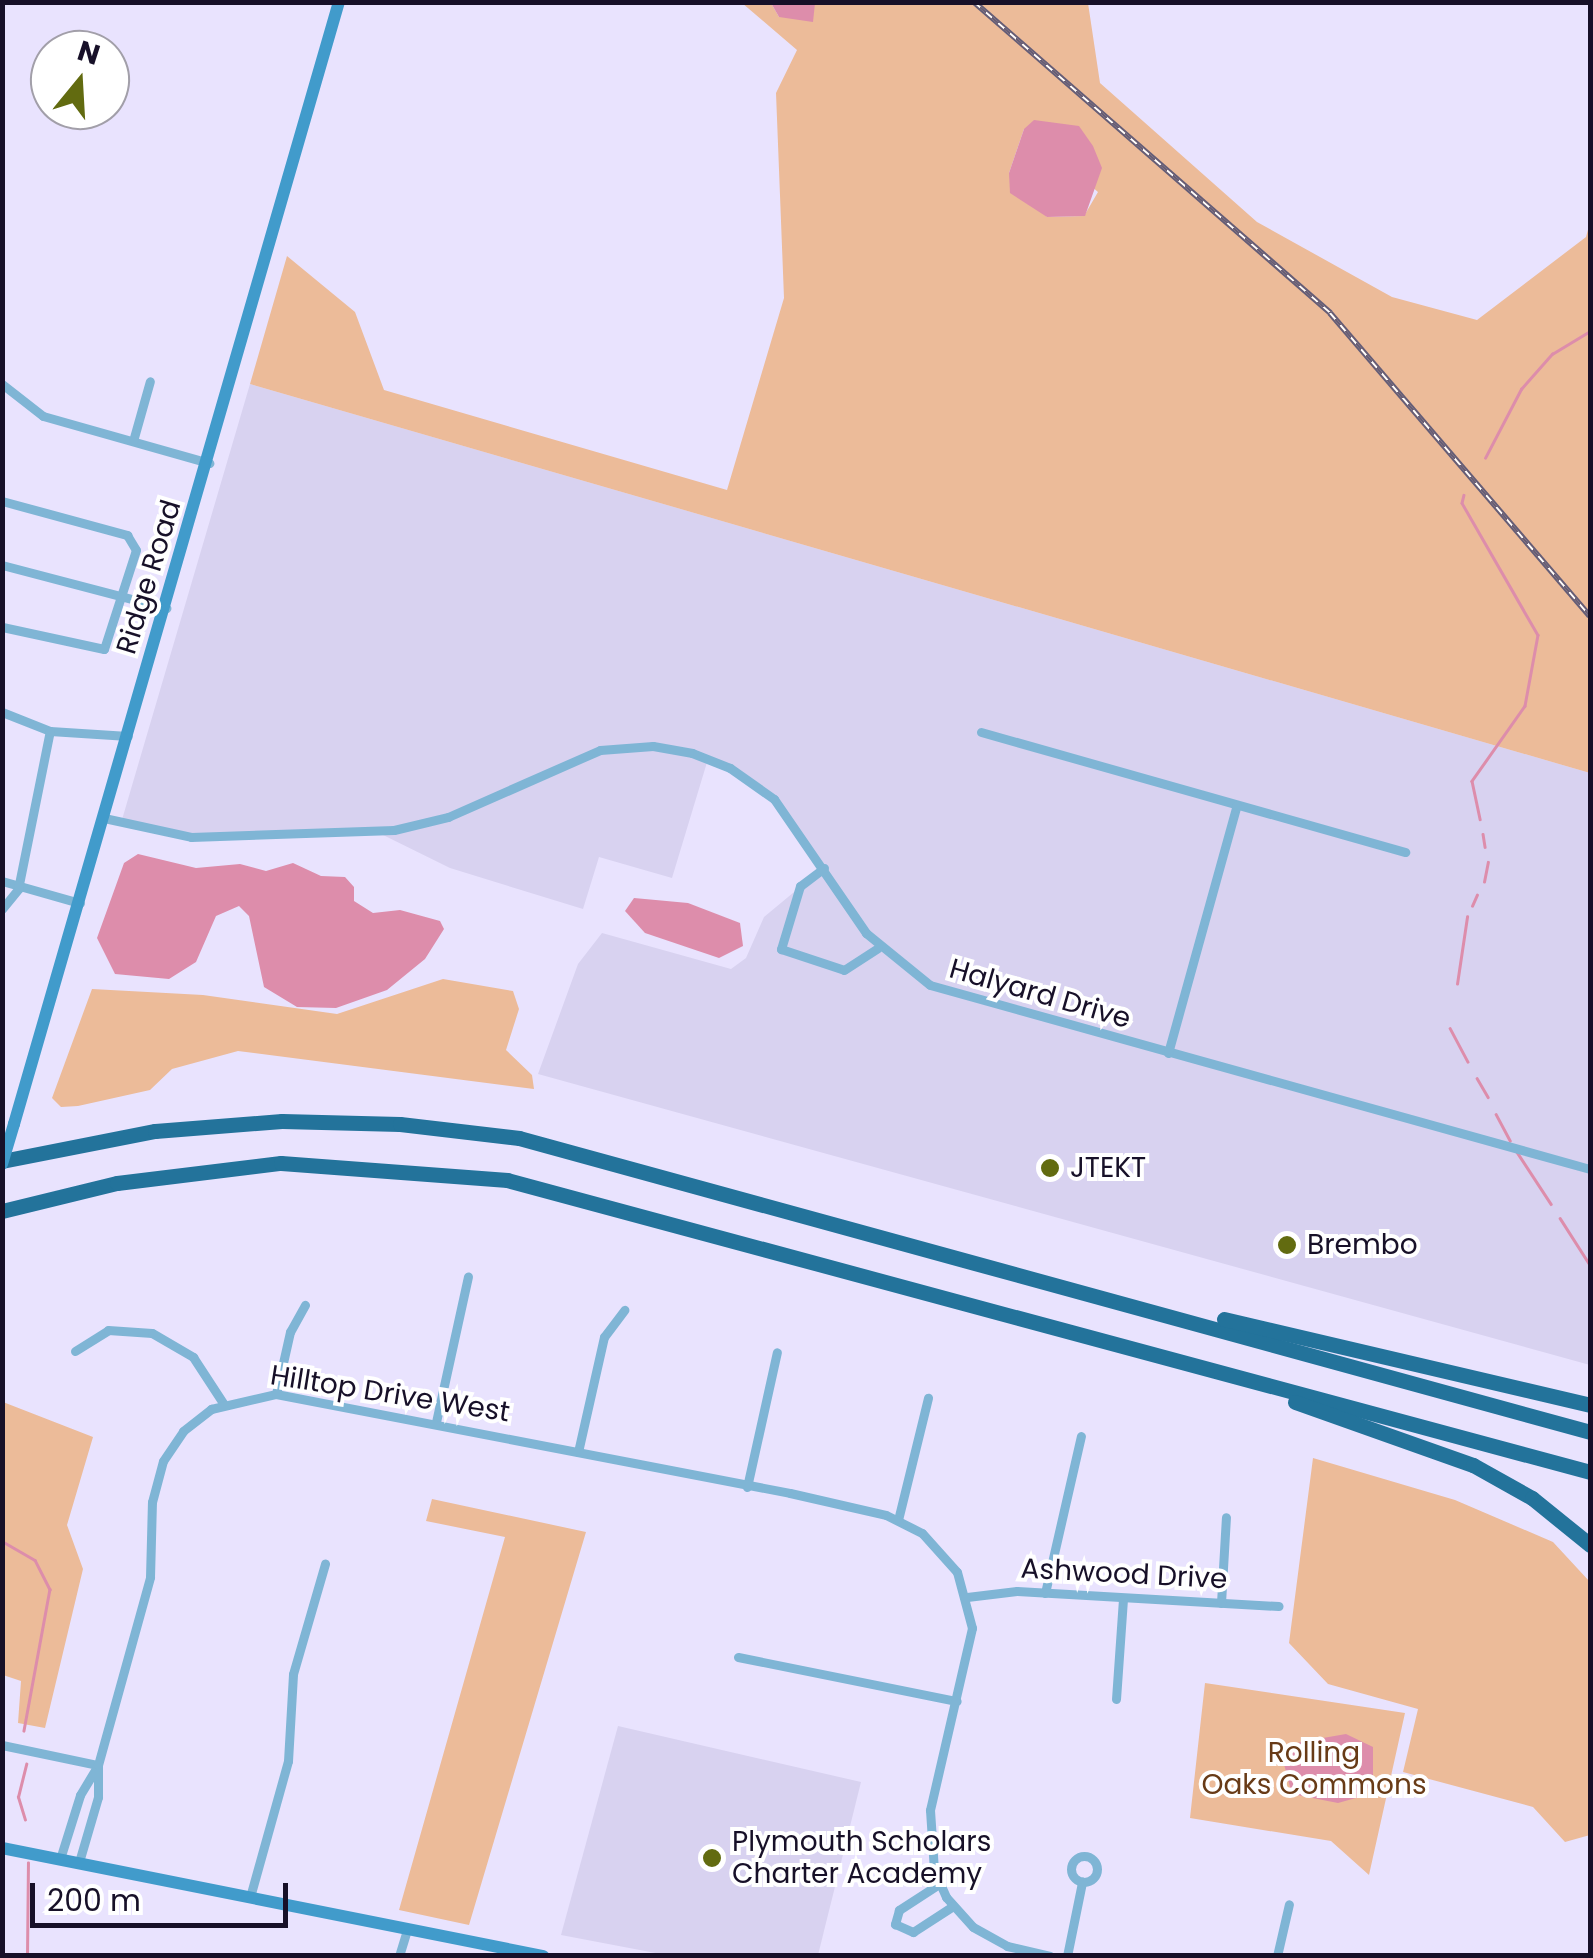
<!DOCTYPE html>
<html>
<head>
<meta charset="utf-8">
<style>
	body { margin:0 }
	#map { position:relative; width:1593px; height:1958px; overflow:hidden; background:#e9e3fe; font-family:Poppins,sans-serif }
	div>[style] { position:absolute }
	.built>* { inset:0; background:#d8d2f0 }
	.green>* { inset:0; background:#ecbb99 }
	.water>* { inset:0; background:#dd8dab }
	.stream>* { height:2.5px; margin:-1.25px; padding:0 1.25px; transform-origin:1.25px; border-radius:1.25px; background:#dd8dab }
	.street>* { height:9px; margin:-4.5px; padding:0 4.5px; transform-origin:4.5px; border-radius:4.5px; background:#7fb5d5 }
	.street>.ring { margin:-4.5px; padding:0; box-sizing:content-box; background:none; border:9px solid #7fb5d5; border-radius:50% }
	.secondary>* { height:12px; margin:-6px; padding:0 6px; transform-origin:6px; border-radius:6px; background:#419bcb }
	.highway>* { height:15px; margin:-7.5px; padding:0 7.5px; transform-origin:7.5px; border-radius:7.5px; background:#23739b }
	.rail>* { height:6px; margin-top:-3px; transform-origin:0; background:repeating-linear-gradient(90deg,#fff 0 8px,#645d77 0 16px); box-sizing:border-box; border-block:2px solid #645d77 }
	.secondary-bridge>* { height:12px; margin:-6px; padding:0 6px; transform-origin:6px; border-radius:6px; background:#419bcb }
	.dots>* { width:28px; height:28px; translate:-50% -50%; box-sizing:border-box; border:5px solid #fff; border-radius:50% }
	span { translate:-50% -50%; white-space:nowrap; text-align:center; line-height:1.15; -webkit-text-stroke:8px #fff; paint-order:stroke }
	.street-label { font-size:28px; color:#171028 }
	.poi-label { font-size:28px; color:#171028 }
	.left { translate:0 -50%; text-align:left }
	.park-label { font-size:28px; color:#683b17 }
	.frame { position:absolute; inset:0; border:5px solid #171028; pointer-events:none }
	.north { position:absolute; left:30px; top:30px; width:100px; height:100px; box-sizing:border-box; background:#fff; border:2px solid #a29fa9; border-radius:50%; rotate:18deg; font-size:28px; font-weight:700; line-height:40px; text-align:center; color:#171028 }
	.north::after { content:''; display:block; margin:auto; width:35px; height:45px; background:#626b10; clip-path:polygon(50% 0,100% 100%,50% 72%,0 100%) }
	.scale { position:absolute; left:30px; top:1883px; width:258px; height:45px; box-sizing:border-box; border:5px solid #171028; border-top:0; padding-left:12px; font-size:30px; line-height:35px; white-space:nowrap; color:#171028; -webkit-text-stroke:8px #fff; paint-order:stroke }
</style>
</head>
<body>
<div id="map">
	<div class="built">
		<div style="clip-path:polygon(250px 384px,1590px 773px,1590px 1365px,538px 1074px,578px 964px,602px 933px,731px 969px,746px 958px,764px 917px,823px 868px,774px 799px,708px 759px,672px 878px,599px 857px,583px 909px,450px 868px,377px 832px,191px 837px,121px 823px)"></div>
		<div style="clip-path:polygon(618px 1726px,861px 1782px,818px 1955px,666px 1955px,561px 1935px)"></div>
	</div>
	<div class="green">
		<div style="clip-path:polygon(evenodd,742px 3px,771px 3px,779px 17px,815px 3px,1088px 3px,1100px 83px,1257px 222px,1392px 297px,1477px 320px,1586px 237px,1590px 222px,1590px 773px,250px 384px,287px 256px,355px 312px,384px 390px,727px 490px,784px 298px,776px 93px,797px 50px,742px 3px,1024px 129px,1098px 192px,1084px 216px,1047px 217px,1009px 173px,1024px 129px)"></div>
		<div style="clip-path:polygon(443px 979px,513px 991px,519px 1009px,506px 1050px,532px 1075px,534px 1089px,238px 1051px,172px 1069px,150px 1090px,78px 1106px,61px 1107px,52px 1098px,92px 989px,203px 995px,337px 1014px)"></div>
		<div style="clip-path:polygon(3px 1402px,93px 1437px,67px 1525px,83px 1569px,45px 1728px,18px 1723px,21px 1681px,3px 1675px)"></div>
		<div style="clip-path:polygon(1313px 1458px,1455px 1500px,1553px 1542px,1590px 1582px,1590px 1835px,1565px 1842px,1533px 1807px,1403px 1772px,1418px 1709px,1328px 1684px,1289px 1643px)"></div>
		<div style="clip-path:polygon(432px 1499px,586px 1532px,469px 1925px,399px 1910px,505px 1537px,426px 1521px)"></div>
		<div style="clip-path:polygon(1205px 1683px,1405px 1713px,1369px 1875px,1331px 1841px,1190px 1818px)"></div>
	</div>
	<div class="water">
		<div style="clip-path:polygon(771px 3px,815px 3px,813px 22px,779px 17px)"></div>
		<div style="clip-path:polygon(1034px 120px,1079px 126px,1093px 146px,1102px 168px,1085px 216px,1047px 217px,1010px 193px,1009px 173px,1024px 129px)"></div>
		<div style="clip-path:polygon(138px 854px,196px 868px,240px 864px,266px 871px,293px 863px,321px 876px,345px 877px,354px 887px,354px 901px,373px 913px,400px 910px,440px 921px,444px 929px,425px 959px,387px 990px,336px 1008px,297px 1007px,264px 987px,249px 916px,239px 906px,216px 916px,196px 962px,169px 979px,115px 974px,97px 938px,124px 863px)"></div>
		<div style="clip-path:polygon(634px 898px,688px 903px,740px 923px,743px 946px,719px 958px,645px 933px,625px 911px)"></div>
		<div style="clip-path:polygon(1346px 1734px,1373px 1747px,1373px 1779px,1363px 1796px,1338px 1803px,1292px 1794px,1281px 1753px,1300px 1742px)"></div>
	</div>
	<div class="stream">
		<div style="left:1485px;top:458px;width:78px;rotate:-62.4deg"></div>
		<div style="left:1521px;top:389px;width:47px;rotate:-48.5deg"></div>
		<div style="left:1552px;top:354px;width:44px;rotate:-31.2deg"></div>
		<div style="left:1464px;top:495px;width:8px;rotate:104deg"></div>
		<div style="left:1462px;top:503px;width:152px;rotate:60.1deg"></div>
		<div style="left:1538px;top:635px;width:72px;rotate:100.4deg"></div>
		<div style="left:1525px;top:706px;width:92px;rotate:125.2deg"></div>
		<div style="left:1472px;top:781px;width:39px;rotate:78deg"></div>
		<div style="left:1483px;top:834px;width:13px;rotate:81deg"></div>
		<div style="left:1484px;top:882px;width:20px;rotate:-79deg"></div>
		<div style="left:1472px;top:906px;width:12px;rotate:-66deg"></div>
		<div style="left:1457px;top:984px;width:68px;rotate:-81.5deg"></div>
		<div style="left:1450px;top:1028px;width:38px;rotate:62deg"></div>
		<div style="left:1477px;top:1078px;width:22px;rotate:60deg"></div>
		<div style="left:1496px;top:1114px;width:30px;rotate:62deg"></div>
		<div style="left:1517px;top:1152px;width:62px;rotate:56.8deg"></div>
		<div style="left:1560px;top:1218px;width:56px;rotate:57.4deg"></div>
		<div style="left:2px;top:1541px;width:38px;rotate:30deg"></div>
		<div style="left:35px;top:1560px;width:33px;rotate:63deg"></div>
		<div style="left:50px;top:1589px;width:144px;rotate:100.4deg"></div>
		<div style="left:25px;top:1820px;width:24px;rotate:-107deg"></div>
		<div style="left:18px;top:1797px;width:34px;rotate:-76deg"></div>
		<div style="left:27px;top:1956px;width:93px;rotate:-89.4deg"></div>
	</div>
	<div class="street">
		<div style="left:2px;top:384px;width:52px;rotate:38deg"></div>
		<div style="left:43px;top:416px;width:173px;rotate:15.8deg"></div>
		<div style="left:133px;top:441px;width:62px;rotate:-74.2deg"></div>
		<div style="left:2px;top:501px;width:130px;rotate:15.2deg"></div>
		<div style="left:127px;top:535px;width:17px;rotate:59deg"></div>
		<div style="left:136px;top:550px;width:104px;rotate:107.9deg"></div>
		<div style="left:104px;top:649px;width:104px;rotate:-167.8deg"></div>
		<div style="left:2px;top:565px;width:170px;rotate:14.7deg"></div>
		<div style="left:2px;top:712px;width:52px;rotate:21.6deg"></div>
		<div style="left:50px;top:731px;width:78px;rotate:3.7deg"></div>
		<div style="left:981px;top:732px;width:441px;rotate:15.8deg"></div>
		<div style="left:104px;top:818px;width:89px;rotate:12.3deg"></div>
		<div style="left:191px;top:837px;width:203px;rotate:-2deg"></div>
		<div style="left:394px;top:830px;width:56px;rotate:-13.5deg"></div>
		<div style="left:448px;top:817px;width:166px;rotate:-23.8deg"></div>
		<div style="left:600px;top:750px;width:53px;rotate:-4.3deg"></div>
		<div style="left:653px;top:746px;width:40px;rotate:10deg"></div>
		<div style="left:692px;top:753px;width:41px;rotate:21.5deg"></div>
		<div style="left:730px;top:768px;width:54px;rotate:35.2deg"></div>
		<div style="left:774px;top:799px;width:163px;rotate:55.5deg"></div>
		<div style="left:866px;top:933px;width:82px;rotate:39.1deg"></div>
		<div style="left:930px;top:985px;width:685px;rotate:15.58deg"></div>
		<div style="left:824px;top:868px;width:30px;rotate:143deg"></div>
		<div style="left:800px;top:886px;width:66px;rotate:106.8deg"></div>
		<div style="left:781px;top:949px;width:66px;rotate:18.4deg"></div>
		<div style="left:844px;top:970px;width:40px;rotate:-32.9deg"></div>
		<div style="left:2px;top:881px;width:81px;rotate:15.8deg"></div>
		<div style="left:2px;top:909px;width:26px;rotate:-51deg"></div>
		<div style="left:18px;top:889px;width:161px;rotate:-78.6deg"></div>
		<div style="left:1168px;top:1053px;width:257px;rotate:-74.5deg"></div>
		<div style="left:75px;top:1351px;width:39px;rotate:-32deg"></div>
		<div style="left:108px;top:1330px;width:44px;rotate:3.9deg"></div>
		<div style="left:152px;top:1333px;width:48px;rotate:30.3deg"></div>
		<div style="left:193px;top:1357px;width:55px;rotate:56.9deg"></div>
		<div style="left:276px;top:1394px;width:64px;rotate:-77.3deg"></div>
		<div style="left:290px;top:1332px;width:31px;rotate:-61deg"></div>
		<div style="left:436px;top:1422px;width:149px;rotate:-77.6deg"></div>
		<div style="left:578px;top:1452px;width:118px;rotate:-77.3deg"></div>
		<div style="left:604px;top:1337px;width:34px;rotate:-53deg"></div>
		<div style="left:747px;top:1487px;width:138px;rotate:-77.5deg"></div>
		<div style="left:898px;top:1520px;width:126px;rotate:-76.2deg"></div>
		<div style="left:1045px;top:1593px;width:161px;rotate:-77.1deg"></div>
		<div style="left:967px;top:1597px;width:50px;rotate:-6.8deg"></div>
		<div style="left:1017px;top:1591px;width:262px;rotate:3.3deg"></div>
		<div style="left:1221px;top:1603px;width:86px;rotate:-86.7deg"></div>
		<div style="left:738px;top:1657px;width:223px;rotate:11.4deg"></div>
		<div style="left:1116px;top:1699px;width:99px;rotate:-86deg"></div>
		<div style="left:2px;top:1745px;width:98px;rotate:11.8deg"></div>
		<div class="ring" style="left:1071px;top:1856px;width:17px;height:17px"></div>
		<div style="left:60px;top:1859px;width:67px;rotate:-72.6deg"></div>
		<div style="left:80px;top:1795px;width:35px;rotate:-59deg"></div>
		<div style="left:79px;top:1862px;width:68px;rotate:-73.7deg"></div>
		<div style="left:98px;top:1797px;width:32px;rotate:-90deg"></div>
		<div style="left:98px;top:1765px;width:195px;rotate:-74.5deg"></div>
		<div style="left:150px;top:1577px;width:75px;rotate:-88.5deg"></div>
		<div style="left:152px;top:1502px;width:42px;rotate:-75deg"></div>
		<div style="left:163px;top:1461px;width:36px;rotate:-56deg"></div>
		<div style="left:183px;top:1431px;width:36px;rotate:-38deg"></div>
		<div style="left:211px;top:1409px;width:67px;rotate:-13deg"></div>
		<div style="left:276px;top:1394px;width:523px;rotate:10.9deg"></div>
		<div style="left:790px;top:1493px;width:98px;rotate:12.9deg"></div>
		<div style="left:886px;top:1515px;width:40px;rotate:26.6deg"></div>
		<div style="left:922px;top:1533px;width:52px;rotate:48.1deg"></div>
		<div style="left:957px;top:1572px;width:58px;rotate:75deg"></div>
		<div style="left:972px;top:1628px;width:187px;rotate:103deg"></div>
		<div style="left:930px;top:1810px;width:60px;rotate:86.2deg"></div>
		<div style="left:934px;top:1870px;width:30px;rotate:66deg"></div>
		<div style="left:946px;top:1897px;width:40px;rotate:48deg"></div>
		<div style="left:973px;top:1927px;width:39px;rotate:29deg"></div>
		<div style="left:1007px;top:1946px;width:44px;rotate:13.1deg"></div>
		<div style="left:939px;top:1884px;width:48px;rotate:147deg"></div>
		<div style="left:899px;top:1910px;width:15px;rotate:106deg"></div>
		<div style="left:895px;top:1924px;width:20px;rotate:24deg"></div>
		<div style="left:913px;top:1932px;width:48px;rotate:-33deg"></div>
		<div style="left:250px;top:1897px;width:141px;rotate:-74.4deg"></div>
		<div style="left:288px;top:1761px;width:87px;rotate:-86.7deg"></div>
		<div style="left:293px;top:1674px;width:115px;rotate:-73.8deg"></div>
		<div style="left:399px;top:1956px;width:28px;rotate:-73deg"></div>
		<div style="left:1067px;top:1956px;width:76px;rotate:-78.5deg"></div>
		<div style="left:1277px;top:1956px;width:53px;rotate:-77deg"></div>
	</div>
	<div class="secondary">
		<div style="left:14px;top:1124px;width:1168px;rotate:-73.85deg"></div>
		<div style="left:2px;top:1848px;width:552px;rotate:11.29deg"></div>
	</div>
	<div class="highway">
		<div style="left:2px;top:1161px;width:156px;rotate:-11.1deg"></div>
		<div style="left:155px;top:1131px;width:127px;rotate:-4.5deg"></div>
		<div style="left:282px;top:1121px;width:118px;rotate:1.5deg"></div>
		<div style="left:400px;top:1124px;width:120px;rotate:6.7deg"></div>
		<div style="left:519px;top:1138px;width:1111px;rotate:15.35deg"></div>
		<div style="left:2px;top:1211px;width:118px;rotate:-13.7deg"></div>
		<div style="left:117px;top:1183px;width:165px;rotate:-7deg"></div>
		<div style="left:281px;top:1163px;width:227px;rotate:4.3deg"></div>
		<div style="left:507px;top:1180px;width:1122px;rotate:15.09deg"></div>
		<div style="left:1224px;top:1319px;width:376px;rotate:13.2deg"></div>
		<div style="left:1295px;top:1402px;width:189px;rotate:19.5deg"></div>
		<div style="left:1473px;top:1465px;width:68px;rotate:29.2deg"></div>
		<div style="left:1532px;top:1498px;width:75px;rotate:39deg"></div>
	</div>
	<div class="rail">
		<div style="left:974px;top:2px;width:473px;rotate:41.1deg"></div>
		<div style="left:1330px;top:313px;width:399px;rotate:49.4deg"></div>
	</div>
	<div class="secondary-bridge">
		<div style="left:2px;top:1164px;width:42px;rotate:-73.3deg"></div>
	</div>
	<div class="dots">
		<div style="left:1050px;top:1168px;background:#626b10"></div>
		<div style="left:1287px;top:1245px;background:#626b10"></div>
		<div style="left:712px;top:1858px;background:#626b10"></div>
	</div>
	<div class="street-label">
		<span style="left:149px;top:577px;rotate:-73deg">Ridge Road</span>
		<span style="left:1040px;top:994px;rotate:16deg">Halyard Drive</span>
		<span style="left:390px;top:1394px;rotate:9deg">Hilltop Drive West</span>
		<span style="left:1124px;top:1574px;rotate:3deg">Ashwood Drive</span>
	</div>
	<div class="poi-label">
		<span class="left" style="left:1070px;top:1168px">JTEKT</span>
		<span class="left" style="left:1307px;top:1245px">Brembo</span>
		<span class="left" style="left:732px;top:1858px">Plymouth Scholars<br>Charter Academy</span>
	</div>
	<div class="park-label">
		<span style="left:1314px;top:1769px">Rolling<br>Oaks Commons</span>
	</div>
	<div class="frame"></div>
	<div class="north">N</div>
	<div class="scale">200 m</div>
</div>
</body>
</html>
